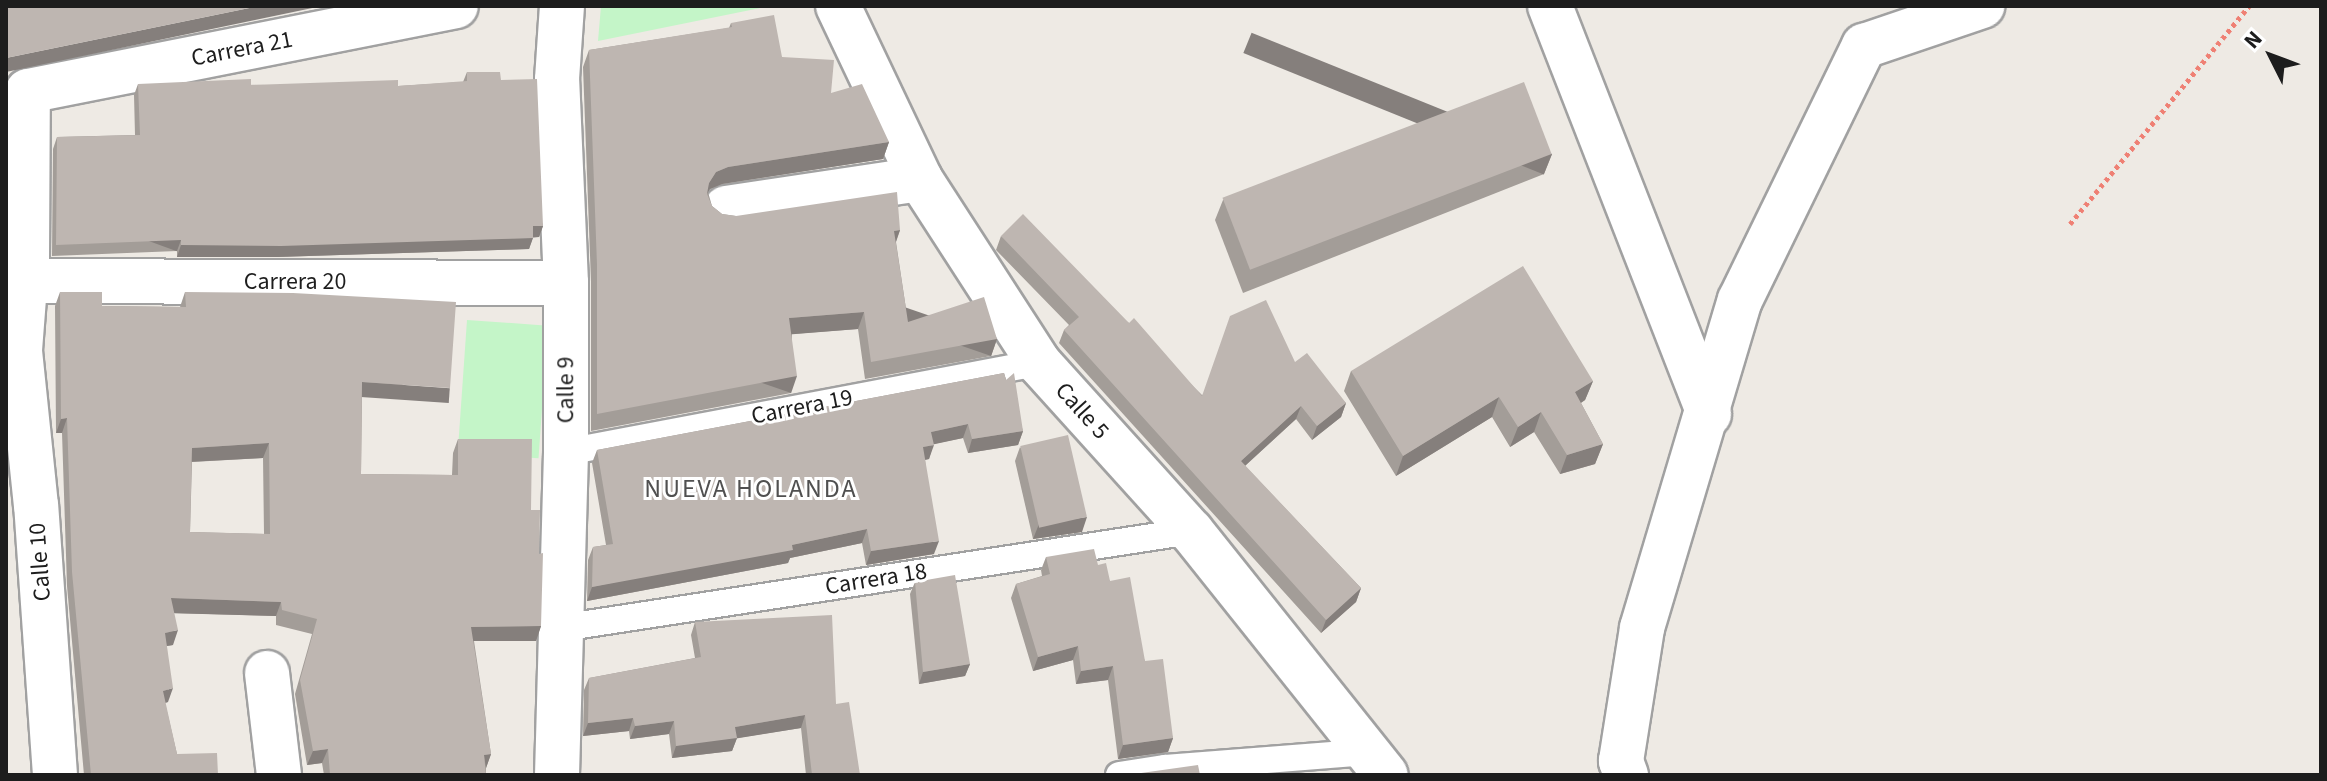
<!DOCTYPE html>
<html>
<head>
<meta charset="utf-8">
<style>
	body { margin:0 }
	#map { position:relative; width:2327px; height:781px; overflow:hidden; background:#eeeae4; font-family:"Source Sans 3",sans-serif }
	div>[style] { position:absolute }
	.park>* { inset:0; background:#c4f5c8; transform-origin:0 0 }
	.path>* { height:5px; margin-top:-2.5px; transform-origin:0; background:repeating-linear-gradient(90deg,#ef8074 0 4px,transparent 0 8px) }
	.roads { filter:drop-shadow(2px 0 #a1a1a1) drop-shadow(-2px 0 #a1a1a1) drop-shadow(0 2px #a1a1a1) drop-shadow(0 -2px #a1a1a1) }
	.service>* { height:26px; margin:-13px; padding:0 13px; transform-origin:13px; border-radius:13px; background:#fff }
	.minor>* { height:44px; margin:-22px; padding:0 22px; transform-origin:22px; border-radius:22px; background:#fff }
	.wall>* { inset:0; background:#a39d98 }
	.shaded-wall>* { inset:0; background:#857f7c; transform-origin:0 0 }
	.building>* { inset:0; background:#beb6b1; transform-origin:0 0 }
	span { translate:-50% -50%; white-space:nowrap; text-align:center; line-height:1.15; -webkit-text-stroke:6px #fff; paint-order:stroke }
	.street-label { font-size:24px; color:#1d1d1d }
	.neighbourhood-label { font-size:26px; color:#505050; letter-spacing:2px }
	.frame { position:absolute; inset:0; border:8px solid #1d1d1d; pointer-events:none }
	.north { position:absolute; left:2231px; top:16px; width:80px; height:80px; -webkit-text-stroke:6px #fff; paint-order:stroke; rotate:312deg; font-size:22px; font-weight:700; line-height:32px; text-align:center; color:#1d1d1d }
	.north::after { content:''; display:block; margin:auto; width:28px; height:36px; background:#1d1d1d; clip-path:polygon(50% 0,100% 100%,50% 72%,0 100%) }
</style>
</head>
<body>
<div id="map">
	<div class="park">
		<div style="clip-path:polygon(601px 6px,770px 6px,598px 41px)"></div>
		<div style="left:467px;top:320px;width:81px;height:133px;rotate:4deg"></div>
	</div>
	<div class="path">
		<div style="left:2070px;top:224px;width:282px;rotate:-50.6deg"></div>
	</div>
	<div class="roads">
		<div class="service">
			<div style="left:566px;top:452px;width:481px;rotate:-10.7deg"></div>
			<div style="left:561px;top:628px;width:637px;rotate:-8.75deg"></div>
			<div style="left:1119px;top:775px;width:47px;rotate:-8.7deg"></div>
			<div style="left:1165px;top:768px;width:206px;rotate:-4.5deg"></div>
		</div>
		<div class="minor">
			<div style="left:838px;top:6px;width:191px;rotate:64.6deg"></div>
			<div style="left:920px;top:179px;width:219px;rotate:57.1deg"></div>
			<div style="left:1039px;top:363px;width:227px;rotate:47.9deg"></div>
			<div style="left:1191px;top:531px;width:312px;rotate:51.4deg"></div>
			<div style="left:1550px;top:6px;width:438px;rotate:68.7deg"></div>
			<div style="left:726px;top:208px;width:196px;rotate:-8.5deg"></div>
			<div style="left:24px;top:281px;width:542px;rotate:0.21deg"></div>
			<div style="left:267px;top:673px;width:103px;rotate:83.3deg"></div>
			<div style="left:55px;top:775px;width:270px;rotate:-94deg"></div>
			<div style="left:36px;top:506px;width:157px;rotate:-95.9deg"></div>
			<div style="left:20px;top:350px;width:92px;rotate:-85.6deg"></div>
			<div style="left:27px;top:258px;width:167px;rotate:-89.7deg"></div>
			<div style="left:28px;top:91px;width:436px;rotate:-11.2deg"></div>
			<div style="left:557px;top:775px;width:323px;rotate:-88.4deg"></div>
			<div style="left:566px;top:452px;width:169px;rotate:-90deg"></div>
			<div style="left:566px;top:283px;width:204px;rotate:-92.5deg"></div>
			<div style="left:557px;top:79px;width:73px;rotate:-86.1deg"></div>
			<div style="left:1626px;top:775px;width:15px;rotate:-110deg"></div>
			<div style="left:1621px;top:761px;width:135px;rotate:-81deg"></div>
			<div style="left:1642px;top:628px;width:342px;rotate:-73.4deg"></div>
			<div style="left:1740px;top:300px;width:283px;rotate:-64deg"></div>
			<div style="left:1864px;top:46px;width:125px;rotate:-18.7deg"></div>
		</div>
	</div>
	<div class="wall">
		<div style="clip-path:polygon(731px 23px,782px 57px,831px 93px,889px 142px,883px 159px,722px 184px,710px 189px,708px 192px,712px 206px,722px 214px,736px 216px,900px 230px,896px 242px,908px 322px,997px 339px,991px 356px,865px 379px,858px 329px,792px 334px,791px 393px,591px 431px,591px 282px,583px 67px,589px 50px,729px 28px)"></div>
		<div style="clip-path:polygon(467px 72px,501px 80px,543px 226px,539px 237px,533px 237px,529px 249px,277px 257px,177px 257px,177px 251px,52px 256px,53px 149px,57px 137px,135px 135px,134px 95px,138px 84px,398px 86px,463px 82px)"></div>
		<div style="clip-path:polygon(1552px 154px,1544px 174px,1243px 293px,1215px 220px,1223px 200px)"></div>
		<div style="clip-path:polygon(1001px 236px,1129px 323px,1202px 395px,1295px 362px,1346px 403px,1341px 417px,1312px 440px,1296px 419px,1245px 466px,1361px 588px,1356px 602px,1321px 633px,1059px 343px,1064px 330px,1069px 325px,996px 250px)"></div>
		<div style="clip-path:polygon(evenodd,60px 292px,102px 306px,180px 307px,185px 292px,444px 402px,362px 396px,361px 474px,452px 475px,453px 453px,458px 439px,531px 510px,539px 554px,541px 626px,536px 641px,474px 641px,491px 754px,486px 768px,486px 775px,324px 775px,322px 763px,307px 765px,295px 694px,312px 634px,276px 625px,276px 616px,174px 613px,173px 645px,167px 646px,168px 702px,165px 703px,177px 754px,218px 775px,84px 775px,67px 586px,62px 433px,56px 433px,55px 306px,60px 292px,263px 458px,264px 534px,190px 532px,192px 462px,263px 458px)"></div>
		<div style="clip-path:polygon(1351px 371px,1593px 381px,1585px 400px,1581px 403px,1603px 444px,1595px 464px,1560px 474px,1534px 432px,1510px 447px,1492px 417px,1396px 476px,1344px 391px)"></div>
		<div style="clip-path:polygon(1004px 373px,1023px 431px,1018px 445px,968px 453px,963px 438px,933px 444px,929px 459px,925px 460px,934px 554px,866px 565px,862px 543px,790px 558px,788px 563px,587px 601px,588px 560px,593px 547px,606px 545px,592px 463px,597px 450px)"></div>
		<div style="clip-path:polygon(1020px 447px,1082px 532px,1033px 539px,1015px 461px)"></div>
		<div style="clip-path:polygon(1046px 557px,1098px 565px,1110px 581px,1145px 661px,1173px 738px,1168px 752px,1118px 759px,1108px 680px,1076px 684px,1073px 660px,1033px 671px,1011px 598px,1016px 584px,1042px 576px,1041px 570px)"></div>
		<div style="clip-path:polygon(915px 582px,970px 664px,965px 676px,919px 684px,910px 594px)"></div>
		<div style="clip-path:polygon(695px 622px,836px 704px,860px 775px,806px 775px,801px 728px,737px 738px,732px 751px,672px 758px,669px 734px,630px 739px,629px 731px,583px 736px,584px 690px,589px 678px,695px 658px,691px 635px)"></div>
	</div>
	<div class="shaded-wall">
		<div style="clip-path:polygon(259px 6px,322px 6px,6px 72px,6px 58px)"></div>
		<div style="clip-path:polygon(889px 142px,883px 159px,722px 184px,710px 189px,703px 200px,709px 183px,716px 172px,728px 167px)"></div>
		<div style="left:1552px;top:154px;width:22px;height:324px;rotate:112deg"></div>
		<div style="clip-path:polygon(533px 226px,543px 226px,539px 237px,529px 238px)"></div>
		<div style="clip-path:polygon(900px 230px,894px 247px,894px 231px)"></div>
		<div style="clip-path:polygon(533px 238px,529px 249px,277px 257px,177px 257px,181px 245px)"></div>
		<div style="left:181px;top:240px;width:12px;height:125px;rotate:110deg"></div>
		<div style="clip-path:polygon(864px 312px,858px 329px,783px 335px,789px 318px)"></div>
		<div style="left:997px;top:339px;width:18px;height:128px;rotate:109deg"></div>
		<div style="left:797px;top:376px;width:18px;height:204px;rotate:109deg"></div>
		<div style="clip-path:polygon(1593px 381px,1585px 400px,1568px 411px,1575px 392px)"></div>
		<div style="left:362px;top:382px;width:88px;height:15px;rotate:4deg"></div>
		<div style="clip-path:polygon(1499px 397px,1492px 417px,1396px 476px,1403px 456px)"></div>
		<div style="clip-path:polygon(1346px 403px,1341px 417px,1312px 440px,1317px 426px)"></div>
		<div style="clip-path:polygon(1301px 406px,1296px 419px,1236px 474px,1241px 461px)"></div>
		<div style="clip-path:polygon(1541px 412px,1534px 432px,1510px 447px,1518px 427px)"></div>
		<div style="clip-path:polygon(67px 418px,62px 433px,56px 433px,61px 419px)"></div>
		<div style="clip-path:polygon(968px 424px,963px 438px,926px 446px,931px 432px)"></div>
		<div style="clip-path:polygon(1023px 431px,1018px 445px,968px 453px,972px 439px)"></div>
		<div style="clip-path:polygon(269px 443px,263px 458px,187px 462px,192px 448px)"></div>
		<div style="clip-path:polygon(1603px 444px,1595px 464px,1560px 474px,1567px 455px)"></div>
		<div style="clip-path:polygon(934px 445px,929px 459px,918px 461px,923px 447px)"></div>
		<div style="clip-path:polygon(1087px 517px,1082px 532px,1033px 539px,1039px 524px)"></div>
		<div style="clip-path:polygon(867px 529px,862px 543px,790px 558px,788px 563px,587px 601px,592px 587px)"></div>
		<div style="clip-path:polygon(939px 541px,934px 554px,866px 565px,871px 551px)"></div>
		<div style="clip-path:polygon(1361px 588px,1356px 602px,1321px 633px,1326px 620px)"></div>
		<div style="clip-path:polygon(171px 598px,281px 602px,276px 616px,166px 613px)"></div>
		<div style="clip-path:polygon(541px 626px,536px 641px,466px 641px,471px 627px)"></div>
		<div style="clip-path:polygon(178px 630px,173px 645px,160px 647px,165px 633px)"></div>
		<div style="clip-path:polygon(1078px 646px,1073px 660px,1033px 671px,1038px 657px)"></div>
		<div style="clip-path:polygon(970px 664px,965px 676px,919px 684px,923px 672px)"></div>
		<div style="clip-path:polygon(1113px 666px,1108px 680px,1076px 684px,1081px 671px)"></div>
		<div style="clip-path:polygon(173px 688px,168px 702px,157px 705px,163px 691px)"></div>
		<div style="clip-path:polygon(805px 715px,801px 728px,733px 739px,737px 738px,732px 751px,672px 758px,676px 746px,735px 727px)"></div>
		<div style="clip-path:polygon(633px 718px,629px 731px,583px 736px,588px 723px)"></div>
		<div style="clip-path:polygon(674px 721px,669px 734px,630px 739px,635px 726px)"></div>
		<div style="clip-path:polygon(1173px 738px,1168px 752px,1118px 759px,1123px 745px)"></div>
		<div style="clip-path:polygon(328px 749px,322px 763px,307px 765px,313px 751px)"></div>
		<div style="clip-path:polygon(491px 754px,486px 768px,484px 755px)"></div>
	</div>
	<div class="building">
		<div style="clip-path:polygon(6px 6px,259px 6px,6px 58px)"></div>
		<div style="clip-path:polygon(774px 15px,782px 57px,834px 60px,831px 93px,862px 84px,889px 142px,728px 167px,716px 172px,709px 183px,707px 194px,712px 206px,722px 214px,736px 216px,897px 192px,900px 230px,894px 231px,908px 322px,984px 297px,997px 339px,871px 362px,864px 312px,789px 318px,797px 376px,597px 414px,597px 265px,589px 50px,732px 27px,731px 23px)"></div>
		<div style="clip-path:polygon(467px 72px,500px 72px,501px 80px,537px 79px,543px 226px,533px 226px,533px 238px,281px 246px,181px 245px,181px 240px,56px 245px,57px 137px,140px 135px,138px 84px,251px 79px,251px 85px,398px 80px,398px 86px,467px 81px)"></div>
		<div style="left:1524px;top:82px;width:77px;height:323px;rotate:69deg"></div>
		<div style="clip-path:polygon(1023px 214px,1129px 323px,1134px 318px,1202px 396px,1230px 316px,1266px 300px,1295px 362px,1307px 353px,1346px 403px,1317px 426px,1301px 406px,1241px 461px,1361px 588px,1326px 620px,1064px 330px,1079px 317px,1001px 236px)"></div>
		<div style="clip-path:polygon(1523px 266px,1593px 381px,1575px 392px,1603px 444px,1567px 455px,1541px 412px,1518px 427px,1499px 397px,1403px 456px,1351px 371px)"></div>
		<div style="clip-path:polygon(evenodd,60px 292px,102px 292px,102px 306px,186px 307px,185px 292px,293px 293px,456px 302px,450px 388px,362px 382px,361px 474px,458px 475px,458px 439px,532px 439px,531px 510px,540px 510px,539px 554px,543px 553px,541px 626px,471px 627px,491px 754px,484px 755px,486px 775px,330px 775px,328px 749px,313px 751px,300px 680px,317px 619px,282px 610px,281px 602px,171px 598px,178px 630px,165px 633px,173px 688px,163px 691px,177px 754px,217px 753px,218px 775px,91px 775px,72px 572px,67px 418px,61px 419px,60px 292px,269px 443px,270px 534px,190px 532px,192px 448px,269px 443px)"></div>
		<div style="clip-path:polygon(1004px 373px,1006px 380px,1014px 373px,1023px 431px,972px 439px,968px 424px,931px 432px,934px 445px,923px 447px,939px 541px,871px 551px,867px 529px,792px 545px,793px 550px,592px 587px,593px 547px,613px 544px,597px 450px)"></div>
		<div style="left:1068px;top:435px;width:84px;height:49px;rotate:77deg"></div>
		<div style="clip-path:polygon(1094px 549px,1098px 565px,1106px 563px,1110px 581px,1130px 577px,1145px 661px,1163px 659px,1173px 738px,1123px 745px,1113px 666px,1081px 671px,1078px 646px,1038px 657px,1016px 584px,1050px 574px,1046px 557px)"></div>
		<div style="clip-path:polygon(955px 575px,970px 664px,923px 672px,915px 582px)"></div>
		<div style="clip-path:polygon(832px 615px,836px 704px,849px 702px,860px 775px,812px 775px,805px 715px,735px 727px,737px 738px,676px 746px,674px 721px,635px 726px,633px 718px,588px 723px,589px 678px,701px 657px,695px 622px)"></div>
		<div style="clip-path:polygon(1198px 765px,1200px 775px,1127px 775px)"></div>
	</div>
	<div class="street-label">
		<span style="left:242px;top:49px;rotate:-11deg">Carrera 21</span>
		<span style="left:295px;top:282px">Carrera 20</span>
		<span style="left:566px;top:390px;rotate:-90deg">Calle 9</span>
		<span style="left:802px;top:407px;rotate:-11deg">Carrera 19</span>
		<span style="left:1082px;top:411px;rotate:48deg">Calle 5</span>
		<span style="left:40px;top:562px;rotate:-94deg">Calle 10</span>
		<span style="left:876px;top:579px;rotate:-9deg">Carrera 18</span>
	</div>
	<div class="neighbourhood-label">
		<span style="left:751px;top:489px">NUEVA HOLANDA</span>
	</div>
	<div class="frame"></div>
	<div class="north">N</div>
</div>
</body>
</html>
